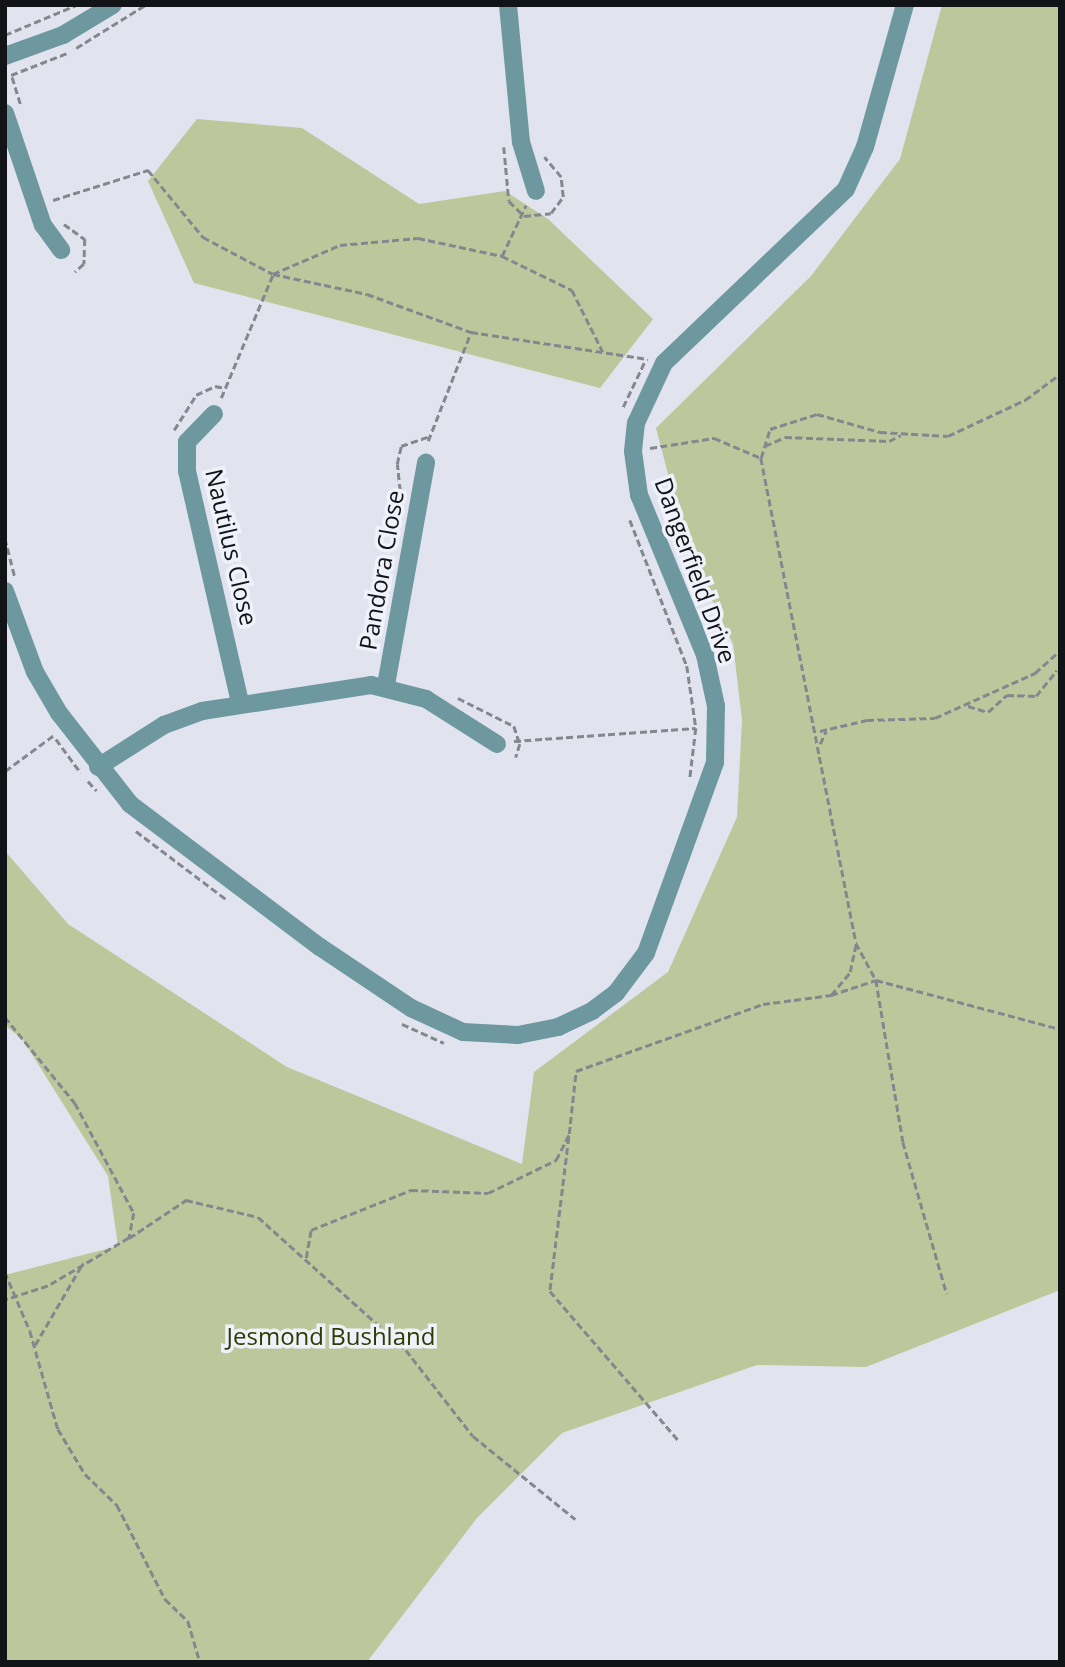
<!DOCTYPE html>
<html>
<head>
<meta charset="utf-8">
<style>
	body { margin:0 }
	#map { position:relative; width:1065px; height:1667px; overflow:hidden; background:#e1e4ee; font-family:"Open Sans",sans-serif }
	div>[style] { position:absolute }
	.green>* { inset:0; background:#bcc89b }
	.path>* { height:2.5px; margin-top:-1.25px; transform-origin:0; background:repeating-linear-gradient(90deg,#85878e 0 7px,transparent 0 10.5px) }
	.minor>* { height:18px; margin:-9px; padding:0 9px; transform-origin:9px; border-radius:9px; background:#6e98a0 }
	span { translate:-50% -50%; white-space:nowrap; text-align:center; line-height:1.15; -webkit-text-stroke:7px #eff1fb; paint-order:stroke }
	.street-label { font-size:24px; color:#121316 }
	.park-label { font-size:24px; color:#303b00 }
	.frame { position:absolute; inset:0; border:7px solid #121316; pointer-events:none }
</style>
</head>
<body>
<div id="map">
	<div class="green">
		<div style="clip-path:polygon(942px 5px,1060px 5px,1060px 1290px,866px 1367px,757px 1365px,562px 1433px,477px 1518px,367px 1662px,5px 1662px,5px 1275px,118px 1246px,108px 1176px,23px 1040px,5px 1025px,5px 851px,68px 924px,287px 1067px,522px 1164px,534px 1072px,668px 972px,737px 817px,742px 720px,733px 644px,688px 550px,656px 428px,811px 276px,900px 159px)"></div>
		<div style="clip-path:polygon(197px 119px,302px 128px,419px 204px,505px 191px,548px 219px,653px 319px,600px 388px,194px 283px,148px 181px)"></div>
	</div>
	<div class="path">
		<div style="left:5px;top:35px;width:77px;rotate:-22.9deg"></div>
		<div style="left:76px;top:48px;width:81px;rotate:-31.9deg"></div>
		<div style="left:20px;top:104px;width:30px;rotate:-107deg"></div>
		<div style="left:11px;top:75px;width:60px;rotate:-21.4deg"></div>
		<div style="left:504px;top:147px;width:54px;rotate:84.7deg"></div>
		<div style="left:509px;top:201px;width:21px;rotate:45deg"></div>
		<div style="left:524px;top:216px;width:27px;rotate:-6deg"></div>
		<div style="left:551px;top:213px;width:20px;rotate:-53deg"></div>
		<div style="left:563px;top:197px;width:20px;rotate:-96deg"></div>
		<div style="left:561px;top:177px;width:26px;rotate:-130deg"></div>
		<div style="left:53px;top:200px;width:100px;rotate:-17.5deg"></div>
		<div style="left:148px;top:170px;width:87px;rotate:50.6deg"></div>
		<div style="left:203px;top:237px;width:79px;rotate:27.9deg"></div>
		<div style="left:273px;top:274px;width:96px;rotate:12deg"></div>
		<div style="left:367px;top:294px;width:111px;rotate:20.1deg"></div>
		<div style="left:471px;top:332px;width:179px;rotate:8.7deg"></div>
		<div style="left:64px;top:224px;width:26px;rotate:36deg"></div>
		<div style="left:85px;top:239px;width:25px;rotate:92deg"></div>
		<div style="left:84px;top:264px;width:12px;rotate:138deg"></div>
		<div style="left:502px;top:256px;width:56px;rotate:-64.8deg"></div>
		<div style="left:221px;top:398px;width:134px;rotate:-67.2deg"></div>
		<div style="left:273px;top:274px;width:73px;rotate:-23.4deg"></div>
		<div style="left:340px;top:245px;width:78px;rotate:-5.1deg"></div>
		<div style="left:418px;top:238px;width:86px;rotate:12.1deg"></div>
		<div style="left:502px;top:256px;width:78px;rotate:25.9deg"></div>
		<div style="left:572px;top:290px;width:69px;rotate:63.4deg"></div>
		<div style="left:623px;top:407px;width:49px;rotate:-64.5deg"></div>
		<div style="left:174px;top:430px;width:41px;rotate:-57.8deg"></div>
		<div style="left:196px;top:395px;width:21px;rotate:-25deg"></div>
		<div style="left:215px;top:386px;width:10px;rotate:11deg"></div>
		<div style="left:428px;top:441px;width:117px;rotate:-68.5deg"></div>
		<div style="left:765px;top:446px;width:22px;rotate:-24deg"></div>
		<div style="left:785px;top:437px;width:104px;rotate:2.2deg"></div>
		<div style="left:889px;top:441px;width:13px;rotate:-27deg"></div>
		<div style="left:650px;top:448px;width:65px;rotate:-8.9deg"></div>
		<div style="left:714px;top:438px;width:51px;rotate:23.1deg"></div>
		<div style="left:761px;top:458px;width:494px;rotate:78.9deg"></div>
		<div style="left:856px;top:943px;width:42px;rotate:61.6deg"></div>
		<div style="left:876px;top:980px;width:164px;rotate:80.5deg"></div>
		<div style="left:903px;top:1142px;width:158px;rotate:73.9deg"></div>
		<div style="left:761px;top:458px;width:30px;rotate:-73deg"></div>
		<div style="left:770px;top:429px;width:49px;rotate:-17.7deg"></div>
		<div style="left:817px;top:414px;width:66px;rotate:15.9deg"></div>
		<div style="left:880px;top:432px;width:68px;rotate:3.4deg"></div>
		<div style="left:948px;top:436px;width:85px;rotate:-25.1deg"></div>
		<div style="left:1025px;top:400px;width:44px;rotate:-36.6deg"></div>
		<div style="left:401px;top:501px;width:37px;rotate:-96deg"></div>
		<div style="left:397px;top:464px;width:18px;rotate:-77deg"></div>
		<div style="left:401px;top:446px;width:31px;rotate:-19deg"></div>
		<div style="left:630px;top:520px;width:157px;rotate:68.7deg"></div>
		<div style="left:687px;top:666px;width:63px;rotate:81.7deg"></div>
		<div style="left:696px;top:728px;width:50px;rotate:96.8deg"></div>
		<div style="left:5px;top:538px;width:40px;rotate:75.6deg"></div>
		<div style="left:1060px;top:607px;width:84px;rotate:90deg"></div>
		<div style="left:458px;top:698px;width:63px;rotate:26.6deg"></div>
		<div style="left:514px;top:726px;width:19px;rotate:72deg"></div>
		<div style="left:520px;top:744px;width:14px;rotate:107deg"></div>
		<div style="left:968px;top:706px;width:21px;rotate:17deg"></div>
		<div style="left:988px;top:712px;width:25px;rotate:-42deg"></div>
		<div style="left:1007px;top:695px;width:29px;rotate:2deg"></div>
		<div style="left:1036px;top:696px;width:33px;rotate:-51deg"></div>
		<div style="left:820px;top:731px;width:48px;rotate:-13.2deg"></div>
		<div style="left:867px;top:720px;width:68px;rotate:-1.7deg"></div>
		<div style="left:935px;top:718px;width:110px;rotate:-24.2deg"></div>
		<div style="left:1035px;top:673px;width:28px;rotate:-42deg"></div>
		<div style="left:56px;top:739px;width:42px;rotate:53.7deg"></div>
		<div style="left:514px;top:741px;width:182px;rotate:-4.1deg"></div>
		<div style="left:820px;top:744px;width:14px;rotate:-65deg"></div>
		<div style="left:5px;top:771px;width:61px;rotate:-36.3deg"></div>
		<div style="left:88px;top:781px;width:13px;rotate:48deg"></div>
		<div style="left:136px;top:831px;width:113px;rotate:37.1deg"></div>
		<div style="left:831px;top:995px;width:30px;rotate:-50deg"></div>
		<div style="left:850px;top:972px;width:30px;rotate:-78deg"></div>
		<div style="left:5px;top:1017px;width:111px;rotate:50.9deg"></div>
		<div style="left:75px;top:1103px;width:125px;rotate:61.8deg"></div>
		<div style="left:134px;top:1213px;width:25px;rotate:101deg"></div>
		<div style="left:129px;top:1238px;width:94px;rotate:149.3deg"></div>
		<div style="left:48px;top:1286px;width:45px;rotate:162deg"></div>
		<div style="left:402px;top:1024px;width:46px;rotate:24.3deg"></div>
		<div style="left:569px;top:1137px;width:155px;rotate:97deg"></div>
		<div style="left:550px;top:1291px;width:199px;rotate:49.3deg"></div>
		<div style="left:129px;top:1238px;width:69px;rotate:-33.7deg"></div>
		<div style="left:186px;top:1200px;width:74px;rotate:13.3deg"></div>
		<div style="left:258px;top:1217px;width:199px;rotate:41.9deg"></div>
		<div style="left:406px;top:1350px;width:109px;rotate:52.1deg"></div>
		<div style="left:473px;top:1436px;width:132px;rotate:39.1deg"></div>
		<div style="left:306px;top:1258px;width:28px;rotate:-80deg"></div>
		<div style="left:311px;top:1230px;width:108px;rotate:-21.8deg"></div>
		<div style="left:411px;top:1190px;width:77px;rotate:2.2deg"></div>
		<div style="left:488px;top:1193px;width:76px;rotate:-25.9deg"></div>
		<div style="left:556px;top:1160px;width:29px;rotate:-63deg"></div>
		<div style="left:569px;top:1134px;width:63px;rotate:-83.7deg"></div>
		<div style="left:576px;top:1071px;width:199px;rotate:-19.7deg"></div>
		<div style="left:763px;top:1004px;width:69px;rotate:-7.5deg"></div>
		<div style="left:831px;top:995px;width:47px;rotate:-18.4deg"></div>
		<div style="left:876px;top:980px;width:190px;rotate:14.9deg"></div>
		<div style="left:5px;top:1272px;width:64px;rotate:67deg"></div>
		<div style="left:30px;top:1331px;width:102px;rotate:74.1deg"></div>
		<div style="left:58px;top:1429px;width:52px;rotate:59deg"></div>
		<div style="left:85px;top:1474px;width:45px;rotate:44.1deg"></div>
		<div style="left:117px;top:1505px;width:106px;rotate:62.9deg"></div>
		<div style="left:165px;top:1599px;width:32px;rotate:44deg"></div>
		<div style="left:188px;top:1621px;width:43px;rotate:73.7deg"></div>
		<div style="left:35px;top:1345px;width:95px;rotate:-59.7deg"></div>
	</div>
	<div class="minor">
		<div style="left:508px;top:5px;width:138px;rotate:84.6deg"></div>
		<div style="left:521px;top:142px;width:51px;rotate:73deg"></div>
		<div style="left:5px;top:56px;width:62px;rotate:-19.9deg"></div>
		<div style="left:63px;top:35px;width:58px;rotate:-31deg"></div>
		<div style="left:5px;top:113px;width:118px;rotate:71.3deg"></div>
		<div style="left:43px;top:225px;width:31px;rotate:54deg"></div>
		<div style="left:214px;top:414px;width:39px;rotate:134deg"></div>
		<div style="left:187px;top:442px;width:29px;rotate:90deg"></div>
		<div style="left:187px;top:471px;width:237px;rotate:77.1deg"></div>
		<div style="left:5px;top:591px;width:86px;rotate:69.7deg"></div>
		<div style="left:35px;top:672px;width:48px;rotate:59.7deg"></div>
		<div style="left:59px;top:713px;width:115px;rotate:52deg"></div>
		<div style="left:130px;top:804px;width:238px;rotate:37deg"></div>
		<div style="left:320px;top:947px;width:110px;rotate:33.8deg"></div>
		<div style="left:411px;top:1008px;width:57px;rotate:24.8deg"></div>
		<div style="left:463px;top:1032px;width:55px;rotate:3.1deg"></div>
		<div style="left:518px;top:1035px;width:41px;rotate:-11.3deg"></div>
		<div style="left:558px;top:1027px;width:38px;rotate:-25deg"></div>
		<div style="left:592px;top:1011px;width:30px;rotate:-37deg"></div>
		<div style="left:616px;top:993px;width:50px;rotate:-53.1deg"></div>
		<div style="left:646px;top:953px;width:203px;rotate:-70.1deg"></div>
		<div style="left:715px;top:762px;width:56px;rotate:-89deg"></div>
		<div style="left:716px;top:706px;width:52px;rotate:-102.2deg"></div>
		<div style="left:705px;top:655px;width:173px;rotate:-112.4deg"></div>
		<div style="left:639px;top:495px;width:44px;rotate:-97.8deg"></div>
		<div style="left:633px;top:451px;width:28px;rotate:-84deg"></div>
		<div style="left:636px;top:423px;width:66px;rotate:-65deg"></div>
		<div style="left:664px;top:363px;width:252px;rotate:-43.7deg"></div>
		<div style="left:846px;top:189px;width:46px;rotate:-65.7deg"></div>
		<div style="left:865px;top:147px;width:148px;rotate:-74.3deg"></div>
		<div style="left:386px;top:685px;width:226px;rotate:-79.8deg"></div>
		<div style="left:98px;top:767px;width:78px;rotate:-32.5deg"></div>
		<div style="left:164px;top:725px;width:40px;rotate:-20.2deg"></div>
		<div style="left:202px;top:711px;width:171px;rotate:-8.7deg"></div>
		<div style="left:371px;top:685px;width:57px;rotate:14.3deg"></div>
		<div style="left:426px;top:699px;width:84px;rotate:32.4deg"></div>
	</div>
	<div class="street-label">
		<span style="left:232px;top:547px;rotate:77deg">Nautilus Close</span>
		<span style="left:381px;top:570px;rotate:-80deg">Pandora Close</span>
		<span style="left:696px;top:570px;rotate:70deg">Dangerfield Drive</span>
	</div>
	<div class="park-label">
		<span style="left:331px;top:1336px">Jesmond Bushland</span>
	</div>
	<div class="frame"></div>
</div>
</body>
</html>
